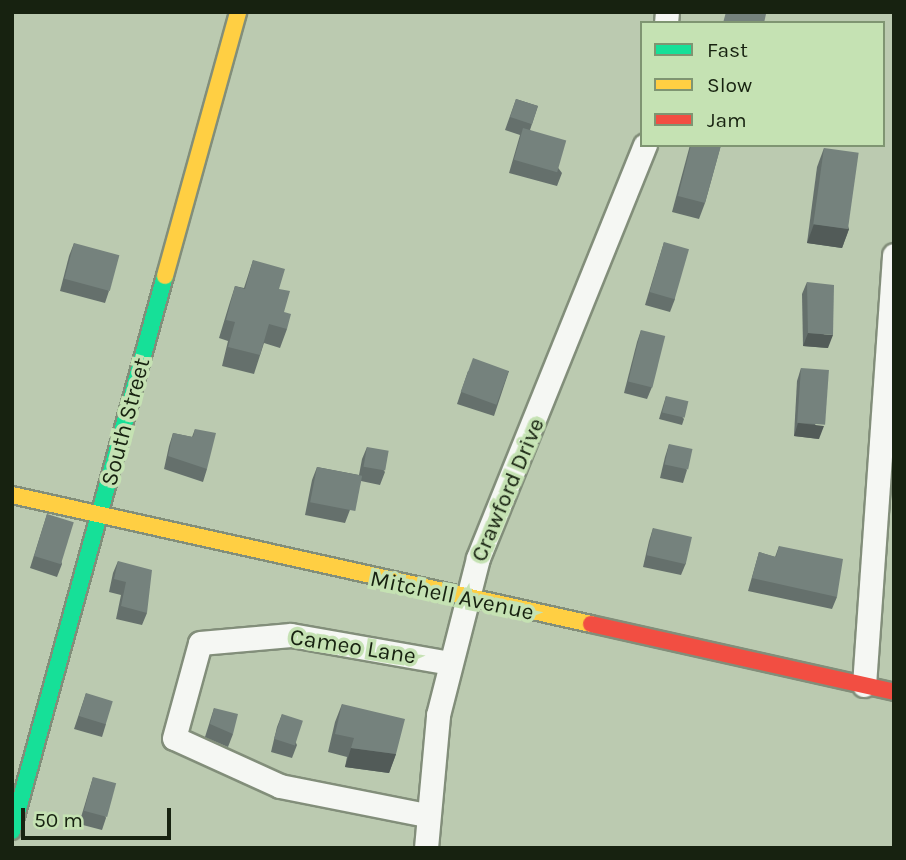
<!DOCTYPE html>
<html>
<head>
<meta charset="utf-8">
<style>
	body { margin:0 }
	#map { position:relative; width:906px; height:860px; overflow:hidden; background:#bbcab0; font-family:Karla,sans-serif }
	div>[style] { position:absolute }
	.roads { filter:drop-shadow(2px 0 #828e7a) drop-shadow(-2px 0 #828e7a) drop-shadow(0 2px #828e7a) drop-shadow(0 -2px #828e7a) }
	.street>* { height:23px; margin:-11.5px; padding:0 11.5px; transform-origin:11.5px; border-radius:11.5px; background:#f5f7f3 }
	.fast>* { height:16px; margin:-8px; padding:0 8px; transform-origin:8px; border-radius:8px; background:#16e098 }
	.slow>* { height:16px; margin:-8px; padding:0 8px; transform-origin:8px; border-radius:8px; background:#ffcf43 }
	.jam>* { height:16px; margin:-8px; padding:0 8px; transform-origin:8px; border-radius:8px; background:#f24e42 }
	.wall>* { inset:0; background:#65706c }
	.shaded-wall>* { inset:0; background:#525b58 }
	.building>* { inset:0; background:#75827d; transform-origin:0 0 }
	span { translate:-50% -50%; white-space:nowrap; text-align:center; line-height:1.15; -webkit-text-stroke:7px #c5e2b3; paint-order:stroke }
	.street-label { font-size:23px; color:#172210 }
	.frame { position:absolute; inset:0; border:14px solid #172210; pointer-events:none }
	.legend { position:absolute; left:640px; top:21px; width:245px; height:126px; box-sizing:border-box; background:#c5e2b3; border:2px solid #7f9572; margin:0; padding:9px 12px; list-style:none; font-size:21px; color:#172210 }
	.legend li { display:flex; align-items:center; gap:14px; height:35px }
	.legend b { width:35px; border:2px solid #7f9572 }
	.scale { position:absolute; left:21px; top:808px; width:150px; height:32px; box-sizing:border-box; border:4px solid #172210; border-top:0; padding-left:9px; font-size:21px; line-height:24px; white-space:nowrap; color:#172210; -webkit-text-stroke:5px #c5e2b3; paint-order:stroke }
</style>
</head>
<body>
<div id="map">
	<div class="roads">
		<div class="street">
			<div style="left:666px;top:23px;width:11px;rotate:-85deg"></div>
			<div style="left:864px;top:685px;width:431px;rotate:-86deg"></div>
			<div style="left:426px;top:815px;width:149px;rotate:-168.8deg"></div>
			<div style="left:280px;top:786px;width:116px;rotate:-155.6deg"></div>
			<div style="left:174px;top:738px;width:98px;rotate:-74.7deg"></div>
			<div style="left:200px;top:643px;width:91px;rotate:-5deg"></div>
			<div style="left:291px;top:635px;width:160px;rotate:10deg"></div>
			<div style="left:426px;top:848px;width:134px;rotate:-84.8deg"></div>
			<div style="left:438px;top:715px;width:162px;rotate:-75.7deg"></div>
			<div style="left:478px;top:558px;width:445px;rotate:-68deg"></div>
		</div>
		<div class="fast">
			<div style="left:12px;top:831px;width:576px;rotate:-74.59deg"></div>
		</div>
		<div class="slow">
			<div style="left:165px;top:276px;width:274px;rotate:-74.5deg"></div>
			<div style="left:12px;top:495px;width:593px;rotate:12.56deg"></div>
		</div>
		<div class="jam">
			<div style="left:591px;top:624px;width:311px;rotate:12.6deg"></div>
		</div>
	</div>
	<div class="wall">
		<div style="clip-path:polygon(516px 99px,538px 106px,530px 130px,562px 173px,557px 186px,509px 173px,520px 135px,505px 130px)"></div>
		<div style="clip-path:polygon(690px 145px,721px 145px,705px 203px,699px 219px,672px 212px)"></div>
		<div style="clip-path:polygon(824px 148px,849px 229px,842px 248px,807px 243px,817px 167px)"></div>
		<div style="clip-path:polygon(664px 242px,675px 299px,670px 312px,645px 305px)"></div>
		<div style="clip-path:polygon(74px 243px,109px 291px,105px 303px,60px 291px,69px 256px)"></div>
		<div style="clip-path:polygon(253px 260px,279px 289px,287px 329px,280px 348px,264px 343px,254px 374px,222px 366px,228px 341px,219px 338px,229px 305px,235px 286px,244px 288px)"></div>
		<div style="clip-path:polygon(807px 282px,828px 348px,803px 346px,802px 294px)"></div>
		<div style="clip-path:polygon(641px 330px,652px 387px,647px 399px,624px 393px,637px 342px)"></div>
		<div style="clip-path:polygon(801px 368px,819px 439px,794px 436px,797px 381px)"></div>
		<div style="clip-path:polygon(468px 371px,509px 371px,494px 416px,457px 404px)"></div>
		<div style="clip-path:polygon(666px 396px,684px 419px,682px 425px,659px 419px)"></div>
		<div style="clip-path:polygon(195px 429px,207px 469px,203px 482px,164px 469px,169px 446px,173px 433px,192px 437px)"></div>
		<div style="clip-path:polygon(669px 444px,687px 470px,683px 483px,660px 478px,665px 457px)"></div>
		<div style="clip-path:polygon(367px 447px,385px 472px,380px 485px,361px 481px,345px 523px,305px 515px,312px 480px,317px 467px,359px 475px,362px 459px)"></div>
		<div style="clip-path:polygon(47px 514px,62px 564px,57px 577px,30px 568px)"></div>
		<div style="clip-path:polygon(653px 528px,686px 563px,681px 575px,643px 567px,649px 541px)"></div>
		<div style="clip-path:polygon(779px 546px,837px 597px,832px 609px,748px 591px,759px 552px,775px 557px)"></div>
		<div style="clip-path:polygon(118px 561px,147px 613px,142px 625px,116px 619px,121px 595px,109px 592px,113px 573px)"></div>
		<div style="clip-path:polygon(86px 693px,106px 724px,102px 737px,74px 729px)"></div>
		<div style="clip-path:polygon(342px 704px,396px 754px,389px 773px,345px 767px,347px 757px,328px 752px,335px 722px)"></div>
		<div style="clip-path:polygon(214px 708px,233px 734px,228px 747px,205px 737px)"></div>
		<div style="clip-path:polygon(282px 714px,297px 745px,292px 758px,271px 752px,277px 727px)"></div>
		<div style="clip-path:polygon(93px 777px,106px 818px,102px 830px,79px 824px)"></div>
	</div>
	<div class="shaded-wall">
		<div style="clip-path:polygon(814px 224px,849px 229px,842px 248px,807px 243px)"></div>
		<div style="clip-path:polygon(808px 333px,833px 335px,828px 348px,803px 346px)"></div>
		<div style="clip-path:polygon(798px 423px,824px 426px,819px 439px,794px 436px)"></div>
		<div style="clip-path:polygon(351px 748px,396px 754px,389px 773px,345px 767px)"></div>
	</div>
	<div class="building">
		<div style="clip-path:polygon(726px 12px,758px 12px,766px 14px,764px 23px,723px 23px)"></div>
		<div style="left:516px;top:99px;width:23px;height:19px;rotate:18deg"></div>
		<div style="left:523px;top:128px;width:45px;height:33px;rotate:16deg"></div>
		<div style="clip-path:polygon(691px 145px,721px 145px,705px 203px,678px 196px)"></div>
		<div style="left:824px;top:148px;width:35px;height:77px;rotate:8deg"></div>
		<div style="left:664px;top:242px;width:26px;height:52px;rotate:16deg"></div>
		<div style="left:74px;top:243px;width:47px;height:37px;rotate:15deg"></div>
		<div style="clip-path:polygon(253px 260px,285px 269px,279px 289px,290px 291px,284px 312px,291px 314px,287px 329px,269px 324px,260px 355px,228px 347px,235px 322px,226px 320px,235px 286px,245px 289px)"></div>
		<div style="clip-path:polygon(807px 282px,834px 285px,833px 335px,808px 333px)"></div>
		<div style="left:641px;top:330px;width:25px;height:53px;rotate:14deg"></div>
		<div style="left:473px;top:358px;width:38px;height:36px;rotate:20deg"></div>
		<div style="left:801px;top:368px;width:28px;height:55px;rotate:4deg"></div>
		<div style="left:666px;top:396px;width:23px;height:17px;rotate:13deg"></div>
		<div style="clip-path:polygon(195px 429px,216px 433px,207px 469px,168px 456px,173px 433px,193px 437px)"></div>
		<div style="left:669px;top:444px;width:24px;height:21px;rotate:12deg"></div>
		<div style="left:367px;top:447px;width:22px;height:20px;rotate:10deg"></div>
		<div style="left:317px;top:467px;width:46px;height:36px;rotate:11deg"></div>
		<div style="left:47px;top:514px;width:28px;height:44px;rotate:17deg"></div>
		<div style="left:653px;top:528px;width:40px;height:28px;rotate:13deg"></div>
		<div style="clip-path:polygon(779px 546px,843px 559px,837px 597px,752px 578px,759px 552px,776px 557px)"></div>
		<div style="clip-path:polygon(118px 561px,152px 570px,147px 613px,121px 606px,126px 582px,114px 579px)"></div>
		<div style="left:86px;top:693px;width:28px;height:24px;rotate:17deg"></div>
		<div style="clip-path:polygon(342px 704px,405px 719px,396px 754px,351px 748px,354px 738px,335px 734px)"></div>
		<div style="clip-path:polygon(214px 708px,238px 714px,233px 734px,210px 724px)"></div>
		<div style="left:282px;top:714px;width:22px;height:26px;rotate:18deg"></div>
		<div style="left:93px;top:777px;width:24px;height:35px;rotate:15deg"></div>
	</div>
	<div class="street-label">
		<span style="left:126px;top:422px;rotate:-75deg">South Street</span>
		<span style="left:508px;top:490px;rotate:-67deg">Crawford Drive</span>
		<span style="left:452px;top:596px;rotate:12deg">Mitchell Avenue</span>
		<span style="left:353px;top:647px;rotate:9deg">Cameo Lane</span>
	</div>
	<div class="frame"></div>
	<ul class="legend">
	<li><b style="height:9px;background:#16e098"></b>Fast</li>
	<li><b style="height:9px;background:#ffcf43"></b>Slow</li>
	<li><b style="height:9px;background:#f24e42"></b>Jam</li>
	</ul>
	<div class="scale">50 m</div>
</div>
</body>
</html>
